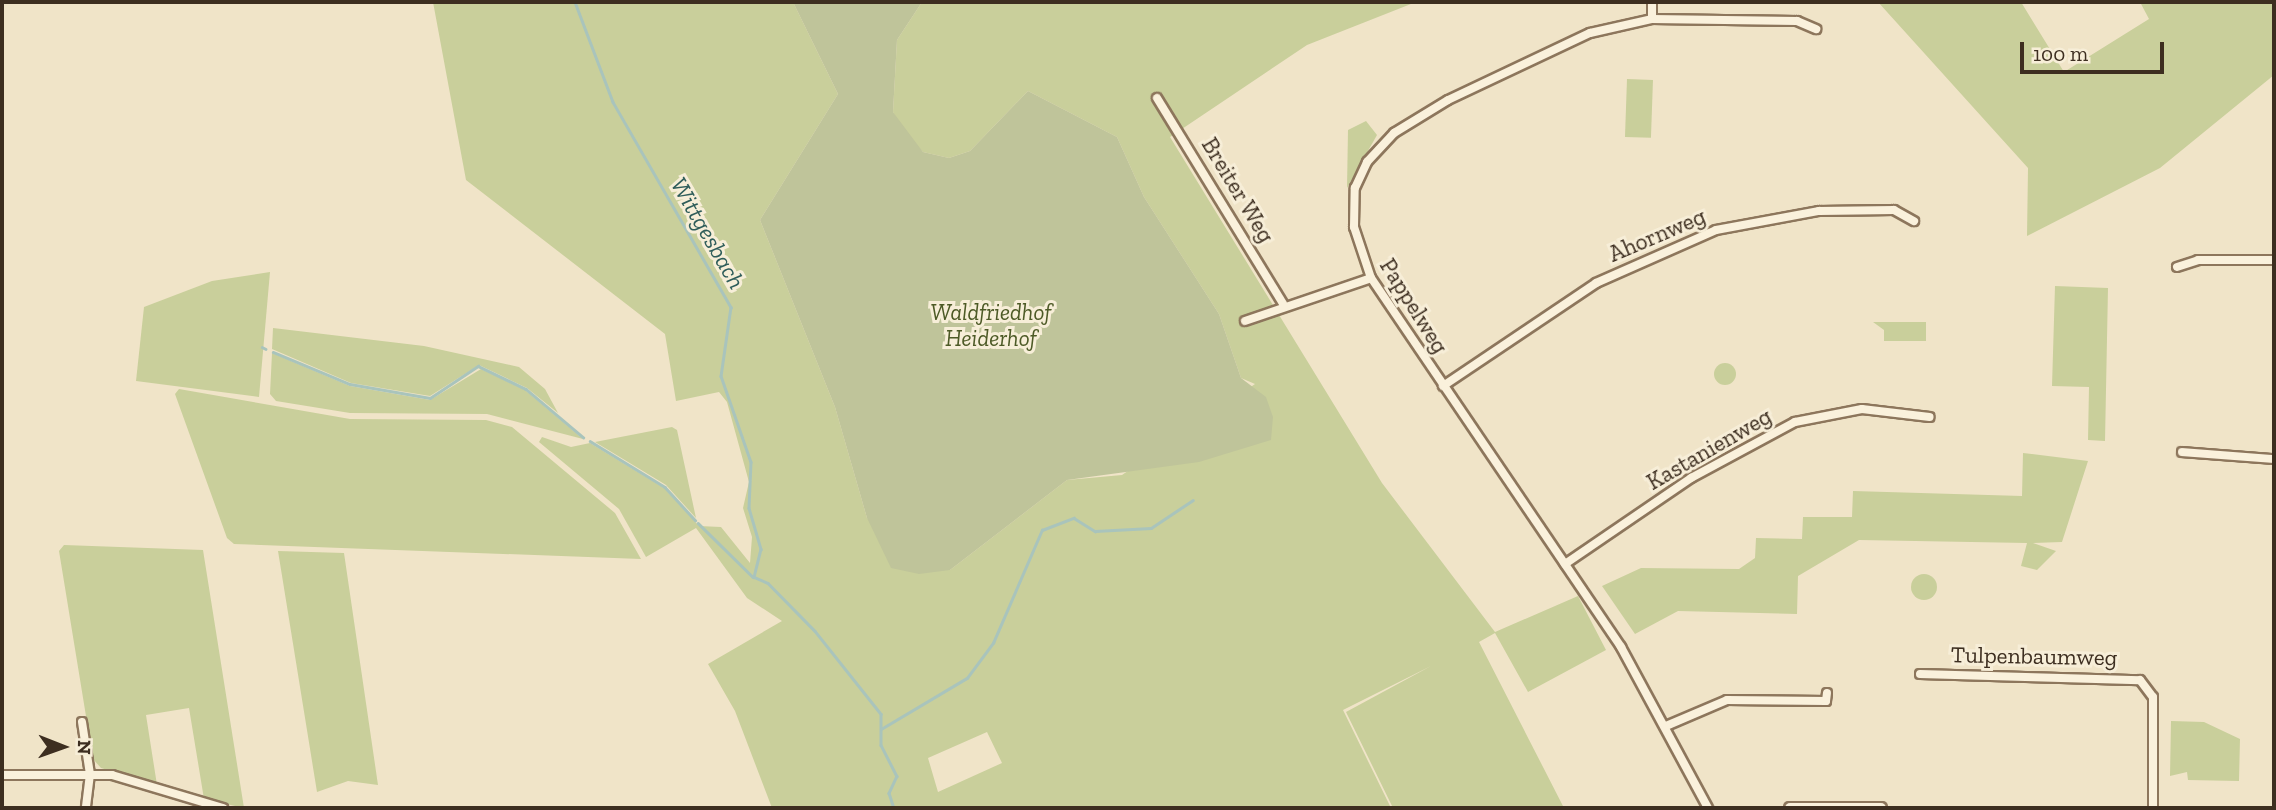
<!DOCTYPE html>
<html>
<head>
<meta charset="utf-8">
<style>
	body { margin:0 }
	#map { position:relative; width:2276px; height:810px; overflow:hidden; background:#f0e4c8; font-family:"Zilla Slab",serif }
	div>[style] { position:absolute }
	.green>* { inset:0; background:#c9cf9b; transform-origin:0 0 }
	.round { border-radius:50% }
	.cemetery>* { inset:0; background:#bfc49a }
	.stream>* { height:2.5px; margin:-1.25px; padding:0 1.25px; transform-origin:1.25px; border-radius:1.25px; background:#a9c4bc }
	.roads { filter:drop-shadow(2px 0 #8d765c) drop-shadow(-2px 0 #8d765c) drop-shadow(0 2px #8d765c) drop-shadow(0 -2px #8d765c) }
	.minor>* { height:8px; margin:-4px; padding:0 4px; transform-origin:4px; border-radius:4px; background:#faf1dc }
	.tertiary>* { height:10px; margin:-5px; padding:0 5px; transform-origin:5px; border-radius:5px; background:#faf1dc }
	span { translate:-50% -50%; white-space:nowrap; text-align:center; line-height:1.15; -webkit-text-stroke:6px #f7eed8; paint-order:stroke }
	.street-label { font-size:23px; color:#3d2e20 }
	.park-label { font-size:23px; color:#4d5a26; font-style:italic }
	.water-label { font-size:24px; color:#2f5d5a; font-style:italic }
	.frame { position:absolute; inset:0; border:4px solid #3d2e20; pointer-events:none }
	.north { position:absolute; left:28px; top:712px; width:70px; height:70px; -webkit-text-stroke:5px #f7eed8; paint-order:stroke; rotate:91deg; font-size:19px; font-weight:700; line-height:28px; text-align:center; color:#3d2e20 }
	.north::after { content:''; display:block; margin:auto; width:24px; height:32px; background:#3d2e20; clip-path:polygon(50% 0,100% 100%,50% 72%,0 100%) }
	.scale { position:absolute; left:2020px; top:42px; width:144px; height:32px; box-sizing:border-box; border:4px solid #3d2e20; border-top:0; padding-left:9px; font-size:21px; line-height:24px; white-space:nowrap; color:#3d2e20; -webkit-text-stroke:5px #f7eed8; paint-order:stroke }
</style>
</head>
<body>
<div id="map">
	<div class="green">
		<div style="clip-path:polygon(evenodd,433px 2px,793px 2px,838px 94px,760px 220px,835px 407px,867px 518px,950px 570px,1067px 480px,1122px 475px,1255px 384px,1241px 378px,1219px 314px,1144px 197px,1117px 137px,1028px 91px,970px 151px,949px 158px,923px 152px,904px 134px,893px 112px,897px 40px,922px 2px,1416px 2px,1307px 45px,1170px 137px,1382px 483px,1495px 632px,1578px 596px,1606px 650px,1528px 692px,1495px 633px,1479px 642px,1564px 808px,1393px 808px,1346px 712px,1431px 666px,1343px 710px,1391px 808px,772px 808px,735px 711px,708px 664px,782px 621px,747px 598px,696px 528px,646px 557px,619px 509px,539px 442px,542px 437px,571px 447px,590px 443px,664px 488px,699px 526px,721px 527px,750px 563px,752px 537px,743px 508px,749px 482px,727px 402px,719px 392px,676px 401px,665px 334px,466px 180px,433px 2px,987px 732px,1002px 763px,938px 792px,928px 758px,987px 732px)"></div>
		<div style="clip-path:polygon(1878px 2px,2021px 2px,2064px 72px,2149px 19px,2140px 2px,2274px 2px,2274px 75px,2160px 168px,2027px 236px,2028px 168px)"></div>
		<div style="left:1627px;top:79px;width:26px;height:58px;rotate:2deg"></div>
		<div style="clip-path:polygon(1366px 121px,1377px 135px,1347px 188px,1348px 130px)"></div>
		<div style="clip-path:polygon(270px 272px,259px 397px,136px 381px,144px 307px,212px 281px)"></div>
		<div style="clip-path:polygon(2055px 286px,2108px 288px,2105px 441px,2088px 440px,2089px 387px,2052px 386px)"></div>
		<div style="clip-path:polygon(1873px 322px,1926px 322px,1926px 341px,1884px 341px,1884px 330px)"></div>
		<div style="clip-path:polygon(273px 328px,424px 346px,519px 367px,545px 389px,558px 413px,527px 388px,479px 365px,430px 396px,351px 383px,272px 349px)"></div>
		<div style="clip-path:polygon(272px 353px,350px 386px,430px 400px,481px 369px,525px 390px,583px 439px,487px 414px,350px 413px,276px 401px,270px 394px)"></div>
		<div class="round" style="left:1714px;top:363px;width:22px;height:22px"></div>
		<div style="clip-path:polygon(179px 389px,350px 419px,486px 420px,512px 427px,615px 513px,641px 559px,234px 544px,227px 538px,175px 394px)"></div>
		<div style="clip-path:polygon(672px 427px,677px 430px,696px 518px,666px 485px,595px 442px)"></div>
		<div style="clip-path:polygon(2023px 453px,2088px 461px,2062px 542px,2033px 543px,2056px 551px,2037px 570px,2021px 566px,2027px 543px,1859px 540px,1798px 576px,1797px 614px,1678px 611px,1635px 634px,1602px 586px,1641px 568px,1739px 569px,1755px 558px,1756px 538px,1802px 539px,1803px 517px,1852px 517px,1853px 491px,2022px 496px)"></div>
		<div style="clip-path:polygon(64px 545px,203px 550px,244px 808px,204px 799px,189px 708px,146px 715px,157px 785px,101px 768px,93px 759px,59px 551px)"></div>
		<div style="clip-path:polygon(278px 551px,344px 553px,378px 785px,348px 781px,317px 792px)"></div>
		<div class="round" style="left:1911px;top:574px;width:26px;height:26px"></div>
		<div style="clip-path:polygon(2171px 721px,2204px 722px,2240px 739px,2239px 781px,2188px 780px,2187px 772px,2170px 776px)"></div>
	</div>
	<div class="cemetery">
		<div style="clip-path:polygon(793px 2px,922px 2px,897px 40px,893px 112px,923px 152px,949px 158px,970px 151px,1028px 91px,1117px 137px,1144px 197px,1219px 314px,1241px 378px,1266px 397px,1273px 417px,1271px 440px,1199px 462px,1067px 480px,950px 570px,919px 574px,891px 568px,867px 518px,835px 407px,760px 220px,838px 94px)"></div>
	</div>
	<div class="stream">
		<div style="left:575px;top:2px;width:107px;rotate:69.2deg"></div>
		<div style="left:613px;top:102px;width:237px;rotate:60.1deg"></div>
		<div style="left:731px;top:307px;width:70px;rotate:98.2deg"></div>
		<div style="left:721px;top:376px;width:91px;rotate:70.8deg"></div>
		<div style="left:751px;top:462px;width:46px;rotate:92.5deg"></div>
		<div style="left:749px;top:508px;width:43px;rotate:73.7deg"></div>
		<div style="left:761px;top:549px;width:29px;rotate:104deg"></div>
		<div style="left:754px;top:577px;width:15px;rotate:23deg"></div>
		<div style="left:768px;top:583px;width:67px;rotate:45.6deg"></div>
		<div style="left:815px;top:631px;width:106px;rotate:51.5deg"></div>
		<div style="left:881px;top:714px;width:31px;rotate:90deg"></div>
		<div style="left:881px;top:745px;width:35px;rotate:63deg"></div>
		<div style="left:897px;top:776px;width:19px;rotate:115deg"></div>
		<div style="left:889px;top:793px;width:16px;rotate:72deg"></div>
		<div style="left:262px;top:347px;width:4px;rotate:27deg"></div>
		<div style="left:273px;top:352px;width:83px;rotate:22.6deg"></div>
		<div style="left:350px;top:384px;width:81px;rotate:9.9deg"></div>
		<div style="left:430px;top:398px;width:58px;rotate:-33.7deg"></div>
		<div style="left:478px;top:366px;width:53px;rotate:25.6deg"></div>
		<div style="left:526px;top:389px;width:75px;rotate:40.1deg"></div>
		<div style="left:590px;top:441px;width:88px;rotate:31.5deg"></div>
		<div style="left:665px;top:487px;width:45px;rotate:47.7deg"></div>
		<div style="left:698px;top:523px;width:77px;rotate:44.5deg"></div>
		<div style="left:881px;top:729px;width:100px;rotate:-30.7deg"></div>
		<div style="left:967px;top:678px;width:44px;rotate:-53.4deg"></div>
		<div style="left:993px;top:643px;width:123px;rotate:-66.6deg"></div>
		<div style="left:1042px;top:530px;width:34px;rotate:-21deg"></div>
		<div style="left:1074px;top:518px;width:25px;rotate:32deg"></div>
		<div style="left:1095px;top:531px;width:56px;rotate:-3.1deg"></div>
		<div style="left:1151px;top:528px;width:50px;rotate:-33.7deg"></div>
	</div>
	<div class="roads">
		<div class="minor">
			<div style="left:1652px;top:19px;width:17px;rotate:-90deg"></div>
			<div style="left:1157px;top:98px;width:241px;rotate:58.5deg"></div>
			<div style="left:2177px;top:267px;width:22px;rotate:-18deg"></div>
			<div style="left:2198px;top:260px;width:76px"></div>
			<div style="left:1245px;top:321px;width:133px;rotate:-18.8deg"></div>
			<div style="left:1443px;top:386px;width:184px;rotate:-33.9deg"></div>
			<div style="left:1596px;top:283px;width:131px;rotate:-23.8deg"></div>
			<div style="left:1716px;top:230px;width:105px;rotate:-10.5deg"></div>
			<div style="left:1819px;top:211px;width:75px;rotate:-0.8deg"></div>
			<div style="left:1894px;top:210px;width:23px;rotate:29deg"></div>
			<div style="left:2182px;top:452px;width:92px;rotate:4.4deg"></div>
			<div style="left:1565px;top:564px;width:153px;rotate:-34.3deg"></div>
			<div style="left:1691px;top:478px;width:118px;rotate:-28.3deg"></div>
			<div style="left:1795px;top:422px;width:68px;rotate:-11deg"></div>
			<div style="left:1862px;top:409px;width:68px;rotate:6.7deg"></div>
			<div style="left:1920px;top:674px;width:220px;rotate:1.6deg"></div>
			<div style="left:2140px;top:680px;width:21px;rotate:53deg"></div>
			<div style="left:2153px;top:697px;width:111px;rotate:90deg"></div>
			<div style="left:82px;top:722px;width:53px;rotate:81.3deg"></div>
			<div style="left:90px;top:774px;width:34px;rotate:97deg"></div>
			<div style="left:1666px;top:726px;width:66px;rotate:-23.1deg"></div>
			<div style="left:1727px;top:700px;width:99px;rotate:0.6deg"></div>
			<div style="left:1826px;top:701px;width:8px;rotate:-83deg"></div>
			<div style="left:2px;top:775px;width:110px"></div>
			<div style="left:112px;top:775px;width:116px;rotate:16.6deg"></div>
			<div style="left:1708px;top:808px;width:183px;rotate:-118.4deg"></div>
			<div style="left:1621px;top:647px;width:446px;rotate:-124.1deg"></div>
			<div style="left:1371px;top:278px;width:54px;rotate:-108.4deg"></div>
			<div style="left:1354px;top:227px;width:39px;rotate:-89deg"></div>
			<div style="left:1355px;top:188px;width:29px;rotate:-65deg"></div>
			<div style="left:1367px;top:162px;width:40px;rotate:-47deg"></div>
			<div style="left:1394px;top:133px;width:63px;rotate:-31.4deg"></div>
			<div style="left:1448px;top:100px;width:157px;rotate:-25.3deg"></div>
			<div style="left:1590px;top:33px;width:64px;rotate:-12.7deg"></div>
			<div style="left:1652px;top:19px;width:145px;rotate:0.8deg"></div>
			<div style="left:1797px;top:21px;width:21px;rotate:23deg"></div>
		</div>
		<div class="tertiary">
			<div style="left:1790px;top:808px;width:91px"></div>
		</div>
	</div>
	<div class="street-label">
		<span style="left:1238px;top:190px;rotate:59deg">Breiter Weg</span>
		<span style="left:1657px;top:235px;rotate:-23deg">Ahornweg</span>
		<span style="left:1414px;top:306px;rotate:58deg">Pappelweg</span>
		<span style="left:1709px;top:449px;rotate:-30deg">Kastanienweg</span>
		<span style="left:2034px;top:656px;rotate:1deg">Tulpenbaumweg</span>
	</div>
	<div class="park-label">
		<span style="left:991px;top:325px">Waldfriedhof<br>Heiderhof</span>
	</div>
	<div class="water-label">
		<span style="left:708px;top:233px;rotate:60deg">Wittgesbach</span>
	</div>
	<div class="frame"></div>
	<div class="north">N</div>
	<div class="scale">100 m</div>
</div>
</body>
</html>
